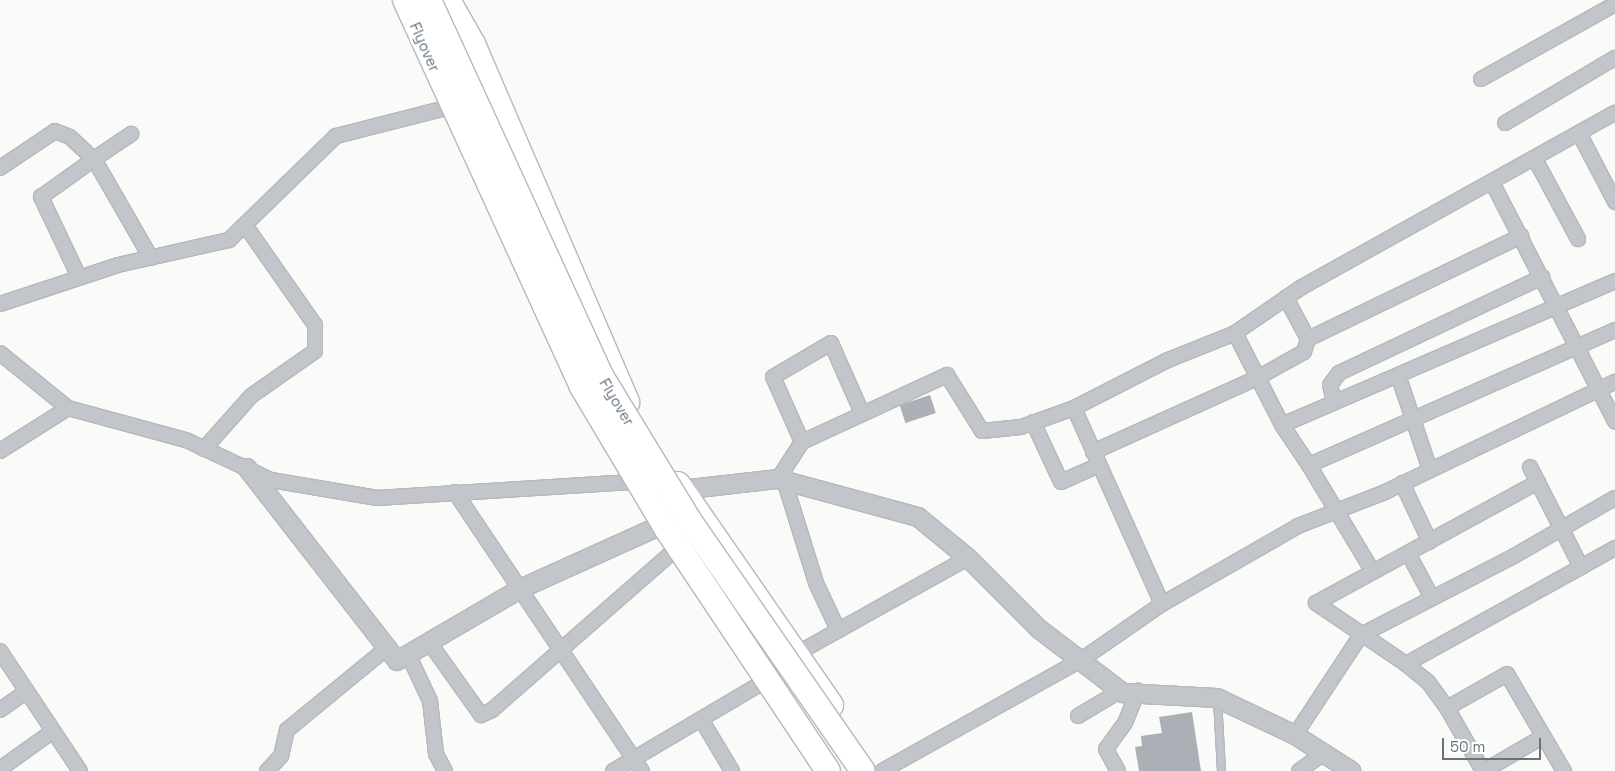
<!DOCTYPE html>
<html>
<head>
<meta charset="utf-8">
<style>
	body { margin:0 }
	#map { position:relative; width:1615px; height:771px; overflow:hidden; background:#fafaf8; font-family:"Space Grotesk",sans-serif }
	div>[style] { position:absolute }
	.building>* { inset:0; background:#aab0b6; transform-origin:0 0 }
	.roads { filter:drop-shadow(1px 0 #b5b9bc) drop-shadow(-1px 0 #b5b9bc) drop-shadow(0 1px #b5b9bc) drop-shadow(0 -1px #b5b9bc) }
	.service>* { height:7px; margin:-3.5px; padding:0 3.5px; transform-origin:3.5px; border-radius:3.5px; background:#c2c5c9 }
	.minor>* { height:14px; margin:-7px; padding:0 7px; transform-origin:7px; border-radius:7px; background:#c2c5c9 }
	.tertiary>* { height:18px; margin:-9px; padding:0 9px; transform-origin:9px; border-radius:9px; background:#c2c5c9 }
	.trunk>* { height:24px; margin:-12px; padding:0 12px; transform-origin:12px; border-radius:12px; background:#fff }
	.bridges { filter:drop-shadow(1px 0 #b5b9bc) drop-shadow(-1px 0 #b5b9bc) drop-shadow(0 1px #b5b9bc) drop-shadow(0 -1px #b5b9bc) }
	.trunk-bridge>* { height:24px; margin:-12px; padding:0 12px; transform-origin:12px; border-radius:12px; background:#fff }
	span { translate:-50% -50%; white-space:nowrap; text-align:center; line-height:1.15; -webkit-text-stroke:5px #fff; paint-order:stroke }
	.street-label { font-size:15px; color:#677480 }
	.scale { position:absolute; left:1442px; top:738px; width:99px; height:22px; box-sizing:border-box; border:2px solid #677480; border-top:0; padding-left:6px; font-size:15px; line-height:18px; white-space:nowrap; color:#677480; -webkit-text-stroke:4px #fff; paint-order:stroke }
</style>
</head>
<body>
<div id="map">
	<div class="building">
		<div style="left:930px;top:395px;width:19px;height:32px;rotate:72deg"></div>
		<div style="clip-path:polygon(1192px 712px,1201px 771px,1139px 771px,1135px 747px,1142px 746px,1141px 736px,1162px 733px,1159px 717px)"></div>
	</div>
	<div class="roads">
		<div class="service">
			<div style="left:1217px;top:699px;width:72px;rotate:86.8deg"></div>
		</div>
		<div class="minor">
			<div style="left:1481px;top:79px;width:154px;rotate:-29.2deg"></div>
			<div style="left:1505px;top:123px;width:128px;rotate:-30.6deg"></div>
			<div style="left:1579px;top:133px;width:78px;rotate:62.4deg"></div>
			<div style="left:1535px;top:159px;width:91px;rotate:61.7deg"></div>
			<div style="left:0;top:168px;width:66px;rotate:-33.9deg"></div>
			<div style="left:55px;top:131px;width:16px;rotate:22deg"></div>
			<div style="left:70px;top:137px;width:33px;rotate:43deg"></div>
			<div style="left:94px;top:159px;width:45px;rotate:-34deg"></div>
			<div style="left:1493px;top:184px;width:267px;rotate:62.8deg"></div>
			<div style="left:79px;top:277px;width:89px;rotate:-115.4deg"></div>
			<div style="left:41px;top:197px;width:65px;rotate:-35.6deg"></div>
			<div style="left:94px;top:159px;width:114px;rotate:60.1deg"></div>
			<div style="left:0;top:304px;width:124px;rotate:-18.3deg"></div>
			<div style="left:118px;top:265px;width:114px;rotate:-12.7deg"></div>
			<div style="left:229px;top:240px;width:149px;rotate:-44.2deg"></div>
			<div style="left:336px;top:136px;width:114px;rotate:-14.3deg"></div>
			<div style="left:1235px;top:333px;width:103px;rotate:62.9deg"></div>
			<div style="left:1282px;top:425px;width:48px;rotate:56deg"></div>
			<div style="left:1308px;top:339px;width:237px;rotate:-25.8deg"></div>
			<div style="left:0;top:353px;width:87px;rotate:39deg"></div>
			<div style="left:1334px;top:401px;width:16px;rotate:-104deg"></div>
			<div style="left:1330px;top:385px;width:15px;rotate:-53deg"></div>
			<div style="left:1339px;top:373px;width:225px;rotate:-25.3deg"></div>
			<div style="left:1074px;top:408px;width:215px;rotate:65.8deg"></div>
			<div style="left:1033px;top:422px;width:66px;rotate:65deg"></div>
			<div style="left:1061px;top:482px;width:42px;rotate:-24.1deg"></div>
			<div style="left:1282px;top:425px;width:126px;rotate:-23.3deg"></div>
			<div style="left:802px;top:442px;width:71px;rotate:-114deg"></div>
			<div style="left:773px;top:377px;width:67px;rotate:-30.4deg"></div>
			<div style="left:831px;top:343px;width:77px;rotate:66.1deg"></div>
			<div style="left:204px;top:449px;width:71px;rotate:-48.4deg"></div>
			<div style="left:251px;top:396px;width:78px;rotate:-35.1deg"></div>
			<div style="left:315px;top:351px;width:26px;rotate:-90deg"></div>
			<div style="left:315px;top:325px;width:122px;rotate:-125deg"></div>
			<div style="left:0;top:451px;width:80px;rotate:-32.3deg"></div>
			<div style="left:68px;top:408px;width:122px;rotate:15.2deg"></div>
			<div style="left:186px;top:440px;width:94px;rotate:25.2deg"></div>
			<div style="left:271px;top:480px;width:108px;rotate:9.6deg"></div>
			<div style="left:377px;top:498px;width:255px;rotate:-3.6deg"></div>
			<div style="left:1093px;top:452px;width:182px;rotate:-24.3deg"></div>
			<div style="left:1259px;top:377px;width:51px;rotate:-29.1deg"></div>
			<div style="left:1304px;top:352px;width:14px;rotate:-73deg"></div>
			<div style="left:1308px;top:339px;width:47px;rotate:-118.2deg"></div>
			<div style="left:1429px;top:467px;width:97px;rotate:-108.6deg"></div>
			<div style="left:1398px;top:375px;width:236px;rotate:-23.4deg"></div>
			<div style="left:778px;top:479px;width:44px;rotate:-57deg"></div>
			<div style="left:802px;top:442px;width:160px;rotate:-24.8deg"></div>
			<div style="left:947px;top:375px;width:66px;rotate:58deg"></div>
			<div style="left:982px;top:431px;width:39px;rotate:-6deg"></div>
			<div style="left:1021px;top:427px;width:56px;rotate:-19.7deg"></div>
			<div style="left:1074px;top:408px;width:106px;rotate:-27.1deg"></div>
			<div style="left:1168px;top:360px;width:72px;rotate:-21.9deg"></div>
			<div style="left:1235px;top:333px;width:81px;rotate:-34.5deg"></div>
			<div style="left:1302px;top:287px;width:358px;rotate:-29.1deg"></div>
			<div style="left:784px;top:480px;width:108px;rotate:72.7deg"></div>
			<div style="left:816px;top:583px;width:52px;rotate:64.9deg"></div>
			<div style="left:1402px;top:483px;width:65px;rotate:64.6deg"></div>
			<div style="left:455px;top:492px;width:336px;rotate:56.2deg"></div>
			<div style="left:1408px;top:553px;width:51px;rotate:61.9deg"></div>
			<div style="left:1581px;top:567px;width:39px;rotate:-29deg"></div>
			<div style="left:1373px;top:572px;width:125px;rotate:-120.9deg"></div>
			<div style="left:1309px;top:465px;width:334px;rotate:-23.8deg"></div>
			<div style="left:429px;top:642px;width:90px;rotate:54.5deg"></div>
			<div style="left:481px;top:715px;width:12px;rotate:-24deg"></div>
			<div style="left:492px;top:710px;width:243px;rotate:-41.2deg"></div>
			<div style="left:0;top:651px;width:144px;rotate:56.3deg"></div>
			<div style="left:408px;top:654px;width:52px;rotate:64.9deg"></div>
			<div style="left:430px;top:701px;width:53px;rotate:83.5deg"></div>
			<div style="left:436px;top:754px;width:19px;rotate:62deg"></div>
			<div style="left:796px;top:654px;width:197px;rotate:-29.2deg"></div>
			<div style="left:1406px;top:664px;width:109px;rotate:-145.9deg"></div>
			<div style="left:1316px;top:603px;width:253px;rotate:-28.6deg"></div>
			<div style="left:1447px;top:708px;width:69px;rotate:-29.5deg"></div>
			<div style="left:1507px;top:674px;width:113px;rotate:59.6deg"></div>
			<div style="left:0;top:710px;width:33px;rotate:-35deg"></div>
			<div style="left:1078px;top:716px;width:39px;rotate:-31deg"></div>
			<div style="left:1111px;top:696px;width:10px;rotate:-73deg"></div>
			<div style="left:701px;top:719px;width:61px;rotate:59.2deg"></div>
			<div style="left:1295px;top:735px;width:120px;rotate:-56.6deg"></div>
			<div style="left:1361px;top:635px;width:172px;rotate:-27.3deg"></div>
			<div style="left:1514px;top:556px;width:116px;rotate:-29.9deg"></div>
			<div style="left:0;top:769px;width:65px;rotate:-35.6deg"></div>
			<div style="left:267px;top:771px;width:21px;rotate:-47deg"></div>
			<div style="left:281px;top:756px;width:27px;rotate:-77deg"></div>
			<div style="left:287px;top:730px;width:129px;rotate:-39.4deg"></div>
			<div style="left:613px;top:771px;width:173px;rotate:-30.6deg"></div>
			<div style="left:882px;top:771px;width:228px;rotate:-29.2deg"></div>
			<div style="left:1081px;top:660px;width:98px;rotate:-34.7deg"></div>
			<div style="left:1162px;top:604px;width:157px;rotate:-29.8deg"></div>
			<div style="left:1298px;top:526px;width:93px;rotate:-21.3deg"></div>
			<div style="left:1385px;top:492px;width:255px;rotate:-25.6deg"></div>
			<div style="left:1118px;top:771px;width:25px;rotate:-119deg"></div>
			<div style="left:1106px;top:749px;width:32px;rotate:-54deg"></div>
			<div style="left:1125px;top:723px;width:35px;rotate:-68deg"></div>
			<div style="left:1299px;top:771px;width:32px;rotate:-36deg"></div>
			<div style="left:1483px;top:771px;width:73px;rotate:-119.7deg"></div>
			<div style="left:1447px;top:708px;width:32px;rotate:-126deg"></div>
			<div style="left:1428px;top:682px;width:28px;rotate:-141deg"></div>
			<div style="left:1406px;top:664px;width:200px;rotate:-29deg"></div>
			<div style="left:1581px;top:567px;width:112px;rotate:-117deg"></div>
			<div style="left:1484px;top:771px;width:69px;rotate:-30.3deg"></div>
		</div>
		<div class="tertiary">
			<div style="left:247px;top:468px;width:244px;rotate:52.1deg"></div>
			<div style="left:397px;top:661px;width:143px;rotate:-30.3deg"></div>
			<div style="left:520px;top:589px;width:150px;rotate:-24.3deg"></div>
			<div style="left:657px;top:527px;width:44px;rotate:-57deg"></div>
			<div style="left:681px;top:490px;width:98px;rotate:-6.5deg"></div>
			<div style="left:778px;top:479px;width:145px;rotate:15.2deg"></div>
			<div style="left:918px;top:517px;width:65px;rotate:39.4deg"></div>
			<div style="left:968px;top:558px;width:100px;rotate:45deg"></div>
			<div style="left:1039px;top:629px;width:106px;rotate:37.3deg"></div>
			<div style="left:1123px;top:693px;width:94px;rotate:3deg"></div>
			<div style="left:1217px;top:698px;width:86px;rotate:25.4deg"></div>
			<div style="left:1295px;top:735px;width:67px;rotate:32.7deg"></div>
		</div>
		<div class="trunk">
			<div style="left:448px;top:0;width:51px;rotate:60.4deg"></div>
			<div style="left:473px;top:44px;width:390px;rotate:66.7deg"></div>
			<div style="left:678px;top:484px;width:269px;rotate:55.3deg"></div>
		</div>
	</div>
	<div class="bridges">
		<div class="trunk-bridge">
			<div style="left:405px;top:0;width:426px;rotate:65.4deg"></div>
			<div style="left:582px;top:387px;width:168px;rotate:59.2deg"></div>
			<div style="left:668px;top:531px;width:288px;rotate:56.3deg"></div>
			<div style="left:429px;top:0;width:411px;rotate:65.4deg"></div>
			<div style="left:600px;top:374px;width:171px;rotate:58.6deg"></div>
			<div style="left:689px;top:520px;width:305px;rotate:55.3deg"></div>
		</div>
	</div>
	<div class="street-label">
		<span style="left:425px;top:47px;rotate:66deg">Flyover</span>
		<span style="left:617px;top:402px;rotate:59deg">Flyover</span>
	</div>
	<div class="scale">50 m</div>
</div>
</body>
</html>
